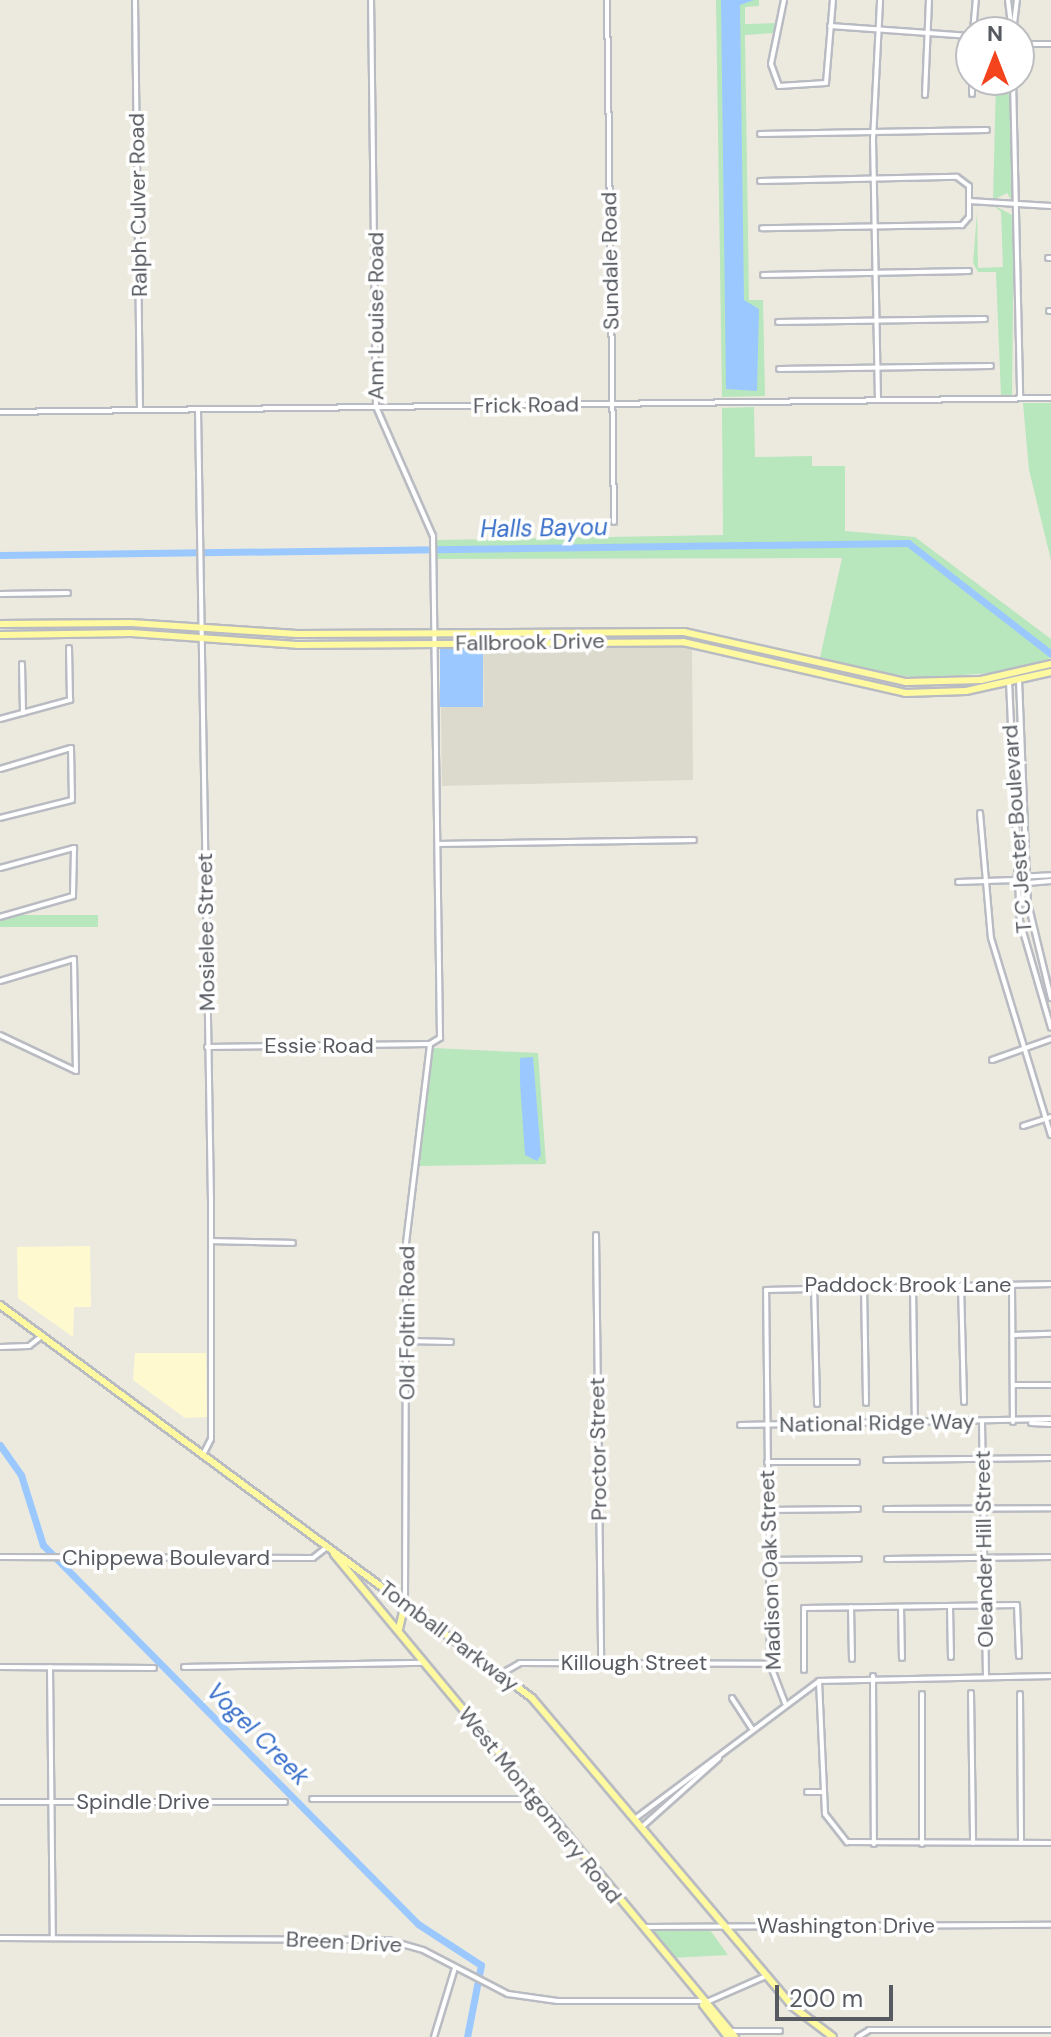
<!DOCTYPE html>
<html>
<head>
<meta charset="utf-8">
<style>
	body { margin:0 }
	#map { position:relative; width:1051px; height:2037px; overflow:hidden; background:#eceade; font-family:"DM Sans",sans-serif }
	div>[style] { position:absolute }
	.commercial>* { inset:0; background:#fff9d0 }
	.education>* { inset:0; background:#dbdacd }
	.green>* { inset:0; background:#b8e6bd; transform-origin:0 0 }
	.water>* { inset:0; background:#9bc9ff; transform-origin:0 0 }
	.river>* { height:7px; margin:-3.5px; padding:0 3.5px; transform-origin:3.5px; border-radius:3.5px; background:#9bc9ff }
	.roads { filter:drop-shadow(2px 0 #b9bbc2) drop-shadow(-2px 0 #b9bbc2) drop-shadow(0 2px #b9bbc2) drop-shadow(0 -2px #b9bbc2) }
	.minor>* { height:4px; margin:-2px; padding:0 2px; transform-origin:2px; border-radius:2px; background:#fff }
	.major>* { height:6px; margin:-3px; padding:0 3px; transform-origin:3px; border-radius:3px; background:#fffaa0 }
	span { translate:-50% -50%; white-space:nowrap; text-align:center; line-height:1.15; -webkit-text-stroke:7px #fff; paint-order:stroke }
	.street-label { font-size:22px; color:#575b61 }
	.water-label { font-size:24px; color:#386fc9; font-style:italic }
	.north { position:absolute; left:955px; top:16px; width:80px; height:80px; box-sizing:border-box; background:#fff; border:2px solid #bcbdc0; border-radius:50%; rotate:0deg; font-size:22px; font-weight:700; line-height:32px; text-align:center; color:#575b61 }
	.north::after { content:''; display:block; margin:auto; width:28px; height:36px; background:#f3441d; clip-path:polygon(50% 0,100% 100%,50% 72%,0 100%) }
	.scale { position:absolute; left:775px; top:1985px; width:118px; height:36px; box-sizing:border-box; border:4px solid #575b61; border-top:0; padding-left:10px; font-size:24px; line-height:28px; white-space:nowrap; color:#575b61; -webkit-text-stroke:6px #fff; paint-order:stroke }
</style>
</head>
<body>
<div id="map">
	<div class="commercial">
		<div style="clip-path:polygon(90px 1246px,91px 1307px,74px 1307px,73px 1337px,18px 1298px,17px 1247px)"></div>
		<div style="clip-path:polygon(135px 1353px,206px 1353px,207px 1417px,185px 1418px,133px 1380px)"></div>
	</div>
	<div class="education">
		<div style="clip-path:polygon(692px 647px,693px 780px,442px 786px,441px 707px,484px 706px,483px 648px)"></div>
	</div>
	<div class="green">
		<div style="clip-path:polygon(716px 0,759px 0,759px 6px,745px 7px,745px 24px,777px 23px,774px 33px,745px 35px,749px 300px,763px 300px,765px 396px,722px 397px)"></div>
		<div style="clip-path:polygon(996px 80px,1011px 80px,1012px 201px,1007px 193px,993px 200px)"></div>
		<div style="clip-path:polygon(993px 205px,1014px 216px,1012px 396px,1001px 396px,996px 272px,978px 272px,973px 263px,977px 212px,978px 268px,1003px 267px,1001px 212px)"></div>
		<div style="clip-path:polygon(1023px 403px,1051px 403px,1051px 560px,1029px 470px)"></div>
		<div style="clip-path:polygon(754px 407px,755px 457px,812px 456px,812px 466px,845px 466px,845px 531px,915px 537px,1051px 639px,1051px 658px,1007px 672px,917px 678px,819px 662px,842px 558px,436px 559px,436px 540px,723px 535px,722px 408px)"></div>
		<div style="left:98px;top:915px;width:12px;height:102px;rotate:90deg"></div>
		<div style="clip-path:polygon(433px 1048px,538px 1053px,546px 1164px,418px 1166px)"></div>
		<div style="clip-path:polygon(652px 1930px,710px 1930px,728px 1955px,672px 1958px)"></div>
	</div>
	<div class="water">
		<div style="clip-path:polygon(721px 0,754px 0,740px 5px,744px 300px,759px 309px,757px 391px,726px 389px)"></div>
		<div style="left:440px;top:648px;width:43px;height:59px"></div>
		<div style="clip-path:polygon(533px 1057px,541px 1155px,537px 1161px,525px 1155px,520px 1083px,520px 1058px)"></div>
	</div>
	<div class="river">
		<div style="left:0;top:555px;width:908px;rotate:-0.76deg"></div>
		<div style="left:908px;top:543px;width:181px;rotate:37.8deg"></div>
		<div style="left:0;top:1445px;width:37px;rotate:55deg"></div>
		<div style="left:21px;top:1475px;width:73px;rotate:72.6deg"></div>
		<div style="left:43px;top:1545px;width:533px;rotate:45.3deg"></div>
		<div style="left:418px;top:1924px;width:75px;rotate:33.1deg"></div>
		<div style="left:481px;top:1965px;width:73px;rotate:101deg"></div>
	</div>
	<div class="roads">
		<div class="minor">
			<div style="left:135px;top:0;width:410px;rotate:89.3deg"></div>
			<div style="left:607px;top:0;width:522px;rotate:89.23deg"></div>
			<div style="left:784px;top:0;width:65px;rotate:101.5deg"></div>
			<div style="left:771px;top:64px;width:23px;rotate:70deg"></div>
			<div style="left:779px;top:86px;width:47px;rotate:-3.7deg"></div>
			<div style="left:826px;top:83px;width:83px;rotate:-85.2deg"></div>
			<div style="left:1008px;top:0;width:25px;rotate:83deg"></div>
			<div style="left:830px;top:26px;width:141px;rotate:4.1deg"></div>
			<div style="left:973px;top:32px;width:32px;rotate:-85deg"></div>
			<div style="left:1013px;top:32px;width:32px;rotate:-83deg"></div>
			<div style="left:1019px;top:44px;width:32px"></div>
			<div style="left:972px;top:80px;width:14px;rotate:90deg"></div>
			<div style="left:1013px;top:80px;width:318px;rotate:88.7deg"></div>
			<div style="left:925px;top:95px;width:95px;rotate:-87.6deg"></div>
			<div style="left:760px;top:134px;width:227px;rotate:-1deg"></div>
			<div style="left:760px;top:181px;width:197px;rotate:-1.2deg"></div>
			<div style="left:957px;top:177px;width:15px;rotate:37deg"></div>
			<div style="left:969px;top:186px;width:31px;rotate:90deg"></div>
			<div style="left:969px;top:217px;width:11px;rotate:131deg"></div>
			<div style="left:962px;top:225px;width:200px;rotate:179.1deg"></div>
			<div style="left:969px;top:201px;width:82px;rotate:3.5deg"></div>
			<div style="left:1048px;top:258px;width:3px"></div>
			<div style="left:763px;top:275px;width:206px;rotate:-1.1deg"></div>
			<div style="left:1049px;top:311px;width:2px"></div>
			<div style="left:778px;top:322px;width:207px;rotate:-0.8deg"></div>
			<div style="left:779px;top:369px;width:212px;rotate:-0.8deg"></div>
			<div style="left:878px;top:400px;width:260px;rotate:-91.1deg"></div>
			<div style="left:873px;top:140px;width:140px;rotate:-87.1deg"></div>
			<div style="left:198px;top:410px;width:789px;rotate:89.06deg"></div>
			<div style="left:211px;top:1199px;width:240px;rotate:90deg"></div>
			<div style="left:211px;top:1439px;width:16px;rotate:117deg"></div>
			<div style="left:0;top:412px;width:1051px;rotate:-0.76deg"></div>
			<div style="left:0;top:594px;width:68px;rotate:-0.8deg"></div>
			<div style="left:22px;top:664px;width:49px;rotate:88.8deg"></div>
			<div style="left:1019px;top:680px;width:223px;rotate:87.7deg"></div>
			<div style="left:1028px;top:903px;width:98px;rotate:76.4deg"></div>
			<div style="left:1009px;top:681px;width:240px;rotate:87.4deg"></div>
			<div style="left:1020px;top:921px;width:111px;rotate:73.8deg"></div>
			<div style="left:0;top:719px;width:73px;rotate:-15.2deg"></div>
			<div style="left:70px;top:700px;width:52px;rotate:-91.1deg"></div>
			<div style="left:0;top:769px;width:74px;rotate:-16.5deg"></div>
			<div style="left:71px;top:748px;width:52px;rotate:88.9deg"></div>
			<div style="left:72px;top:800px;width:74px;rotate:166deg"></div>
			<div style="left:980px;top:813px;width:125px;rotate:85deg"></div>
			<div style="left:991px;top:938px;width:206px;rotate:73.1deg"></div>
			<div style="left:438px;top:844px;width:256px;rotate:-0.9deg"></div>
			<div style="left:0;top:868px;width:77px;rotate:-15.1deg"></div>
			<div style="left:74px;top:848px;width:48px;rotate:91.2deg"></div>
			<div style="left:73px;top:896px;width:76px;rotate:164deg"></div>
			<div style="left:1016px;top:877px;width:35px;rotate:-3deg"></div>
			<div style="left:958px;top:882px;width:57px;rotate:-2deg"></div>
			<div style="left:1016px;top:884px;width:35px;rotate:-5deg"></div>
			<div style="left:0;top:981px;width:77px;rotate:-16.6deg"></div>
			<div style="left:74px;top:959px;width:112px;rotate:89deg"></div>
			<div style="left:76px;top:1071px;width:84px;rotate:-154.7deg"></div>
			<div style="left:207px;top:1047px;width:223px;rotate:-0.8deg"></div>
			<div style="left:430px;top:1044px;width:12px;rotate:-31deg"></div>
			<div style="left:440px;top:1038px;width:502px;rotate:-90.8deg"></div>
			<div style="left:433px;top:536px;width:141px;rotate:-113.8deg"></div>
			<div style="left:376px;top:407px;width:407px;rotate:-90.7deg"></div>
			<div style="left:992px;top:1060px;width:63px;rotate:-19.6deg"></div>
			<div style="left:1023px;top:1126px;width:29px;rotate:-18deg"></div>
			<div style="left:596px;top:1235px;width:428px;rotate:89.3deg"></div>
			<div style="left:211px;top:1241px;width:82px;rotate:1.4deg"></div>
			<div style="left:961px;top:1285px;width:117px;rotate:88.5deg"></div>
			<div style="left:1012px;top:1285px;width:137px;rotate:89.6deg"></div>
			<div style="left:814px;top:1286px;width:118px;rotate:88.5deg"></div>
			<div style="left:864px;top:1286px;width:117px;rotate:89deg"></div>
			<div style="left:913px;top:1286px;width:136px;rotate:89.2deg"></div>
			<div style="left:1013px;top:1335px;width:38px;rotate:-2deg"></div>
			<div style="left:407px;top:1341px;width:44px;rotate:1.3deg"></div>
			<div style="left:0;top:1347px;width:29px;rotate:-2deg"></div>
			<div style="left:29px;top:1346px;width:16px;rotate:-38deg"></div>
			<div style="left:1013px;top:1385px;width:38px"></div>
			<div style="left:982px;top:1422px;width:253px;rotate:89.1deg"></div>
			<div style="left:1031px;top:1423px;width:20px;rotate:3deg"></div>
			<div style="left:740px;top:1425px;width:311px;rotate:-1.1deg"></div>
			<div style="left:886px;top:1460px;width:165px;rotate:-0.7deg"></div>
			<div style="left:767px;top:1462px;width:90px"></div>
			<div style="left:886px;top:1509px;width:165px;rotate:-0.3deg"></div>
			<div style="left:768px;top:1510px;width:90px;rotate:-0.6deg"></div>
			<div style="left:0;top:1557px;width:313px;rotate:0.2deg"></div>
			<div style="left:313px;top:1558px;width:18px;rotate:-38deg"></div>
			<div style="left:887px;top:1559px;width:164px;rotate:-0.7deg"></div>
			<div style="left:769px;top:1560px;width:90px;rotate:-0.6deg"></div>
			<div style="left:405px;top:1602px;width:359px;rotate:-89.8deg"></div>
			<div style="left:406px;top:1243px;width:200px;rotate:-83.1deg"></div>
			<div style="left:950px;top:1606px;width:51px;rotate:88.9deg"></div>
			<div style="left:851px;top:1607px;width:52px;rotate:88.9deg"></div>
			<div style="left:901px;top:1607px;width:51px;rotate:88.9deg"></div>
			<div style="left:0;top:1667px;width:154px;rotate:0.4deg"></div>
			<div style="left:50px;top:1667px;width:271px;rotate:89.4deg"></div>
			<div style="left:184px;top:1667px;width:241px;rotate:-1deg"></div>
			<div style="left:804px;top:1670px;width:62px;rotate:-90deg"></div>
			<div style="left:804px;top:1608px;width:213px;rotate:-0.8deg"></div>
			<div style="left:1017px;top:1605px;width:51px;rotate:87.8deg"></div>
			<div style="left:501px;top:1674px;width:22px;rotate:-30deg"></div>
			<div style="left:520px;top:1663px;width:250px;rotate:0.2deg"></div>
			<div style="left:873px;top:1676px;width:168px;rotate:89.7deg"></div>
			<div style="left:819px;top:1681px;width:133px;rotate:87.4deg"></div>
			<div style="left:825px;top:1814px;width:36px;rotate:52deg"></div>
			<div style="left:847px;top:1842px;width:204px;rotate:0.3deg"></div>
			<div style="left:971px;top:1693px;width:150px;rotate:89.2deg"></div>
			<div style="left:922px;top:1694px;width:150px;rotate:90deg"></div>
			<div style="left:1020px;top:1694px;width:149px;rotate:89.6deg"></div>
			<div style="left:732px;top:1698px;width:37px;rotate:57deg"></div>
			<div style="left:785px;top:1703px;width:42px;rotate:-111deg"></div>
			<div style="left:770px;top:1664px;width:374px;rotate:-90.6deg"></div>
			<div style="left:766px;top:1290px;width:285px;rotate:-1.2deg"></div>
			<div style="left:807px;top:1792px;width:17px"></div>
			<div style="left:312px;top:1799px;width:224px"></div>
			<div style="left:0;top:1802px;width:285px"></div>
			<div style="left:636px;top:1818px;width:229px;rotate:-36.8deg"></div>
			<div style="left:819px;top:1681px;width:232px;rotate:-1.2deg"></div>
			<div style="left:643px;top:1826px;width:102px;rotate:-41.8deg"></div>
			<div style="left:644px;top:1927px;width:407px;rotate:-0.3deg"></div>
			<div style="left:0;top:1938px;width:388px;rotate:0.3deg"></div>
			<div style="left:388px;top:1940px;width:36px;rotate:16deg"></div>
			<div style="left:423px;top:1950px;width:96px;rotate:27.4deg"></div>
			<div style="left:508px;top:1994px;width:50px;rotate:8deg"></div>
			<div style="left:558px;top:2001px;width:151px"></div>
			<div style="left:709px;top:2001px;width:62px;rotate:-23.7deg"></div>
			<div style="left:732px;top:2031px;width:48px"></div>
			<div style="left:434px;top:2037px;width:72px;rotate:-73.1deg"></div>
			<div style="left:858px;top:2037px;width:13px;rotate:-32deg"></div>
			<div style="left:869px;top:2030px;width:182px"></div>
		</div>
		<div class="major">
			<div style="left:0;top:624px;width:131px;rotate:-0.4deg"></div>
			<div style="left:131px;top:623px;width:166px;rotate:3.8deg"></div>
			<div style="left:297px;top:634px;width:387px;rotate:-0.3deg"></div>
			<div style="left:684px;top:632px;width:228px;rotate:12.7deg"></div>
			<div style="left:906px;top:682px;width:75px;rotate:-1.5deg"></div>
			<div style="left:981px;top:680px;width:72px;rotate:-12.9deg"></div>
			<div style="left:0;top:635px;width:131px;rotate:-0.9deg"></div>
			<div style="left:131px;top:633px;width:166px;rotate:4.1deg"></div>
			<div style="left:297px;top:645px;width:386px;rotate:-0.4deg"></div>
			<div style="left:683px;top:642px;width:228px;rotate:12.9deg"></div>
			<div style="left:905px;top:693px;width:61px;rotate:-1.9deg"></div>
			<div style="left:966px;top:691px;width:87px;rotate:-12.6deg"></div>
			<div style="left:0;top:1305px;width:661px;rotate:36.45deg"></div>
			<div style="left:532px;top:1698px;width:403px;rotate:49.8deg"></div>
			<div style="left:792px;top:2006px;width:51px;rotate:37.1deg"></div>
			<div style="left:334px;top:1554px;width:628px;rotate:50.3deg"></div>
			<div style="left:399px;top:1629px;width:28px;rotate:-77deg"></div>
			<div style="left:703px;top:2005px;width:41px;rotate:52deg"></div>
		</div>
	</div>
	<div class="street-label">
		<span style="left:138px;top:205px;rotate:-91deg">Ralph Culver Road</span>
		<span style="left:610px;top:261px;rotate:-91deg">Sundale Road</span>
		<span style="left:376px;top:316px;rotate:-90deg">Ann Louise Road</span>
		<span style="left:526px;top:405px;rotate:-1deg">Frick Road</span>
		<span style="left:530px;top:642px;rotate:-1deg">Fallbrook Drive</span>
		<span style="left:1017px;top:829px;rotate:-94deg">T C Jester Boulevard</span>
		<span style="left:206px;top:932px;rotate:-91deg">Mosielee Street</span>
		<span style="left:319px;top:1046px">Essie Road</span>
		<span style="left:908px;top:1285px">Paddock Brook Lane</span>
		<span style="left:407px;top:1323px;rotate:-90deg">Old Foltin Road</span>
		<span style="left:877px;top:1423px;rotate:-1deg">National Ridge Way</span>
		<span style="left:598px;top:1449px;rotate:-91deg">Proctor Street</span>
		<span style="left:984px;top:1549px;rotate:-91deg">Oleander Hill Street</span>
		<span style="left:166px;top:1558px">Chippewa Boulevard</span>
		<span style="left:770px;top:1570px;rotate:-92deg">Madison Oak Street</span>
		<span style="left:449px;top:1636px;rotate:37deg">Tomball Parkway</span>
		<span style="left:634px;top:1663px">Killough Street</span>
		<span style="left:143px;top:1802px">Spindle Drive</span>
		<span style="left:540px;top:1805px;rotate:51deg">West Montgomery Road</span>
		<span style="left:846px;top:1926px">Washington Drive</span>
		<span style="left:344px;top:1942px;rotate:3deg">Breen Drive</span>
	</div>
	<div class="water-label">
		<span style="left:544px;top:528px;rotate:-1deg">Halls Bayou</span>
		<span style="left:258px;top:1734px;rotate:45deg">Vogel Creek</span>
	</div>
	<div class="north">N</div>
	<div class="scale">200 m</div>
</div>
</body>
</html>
